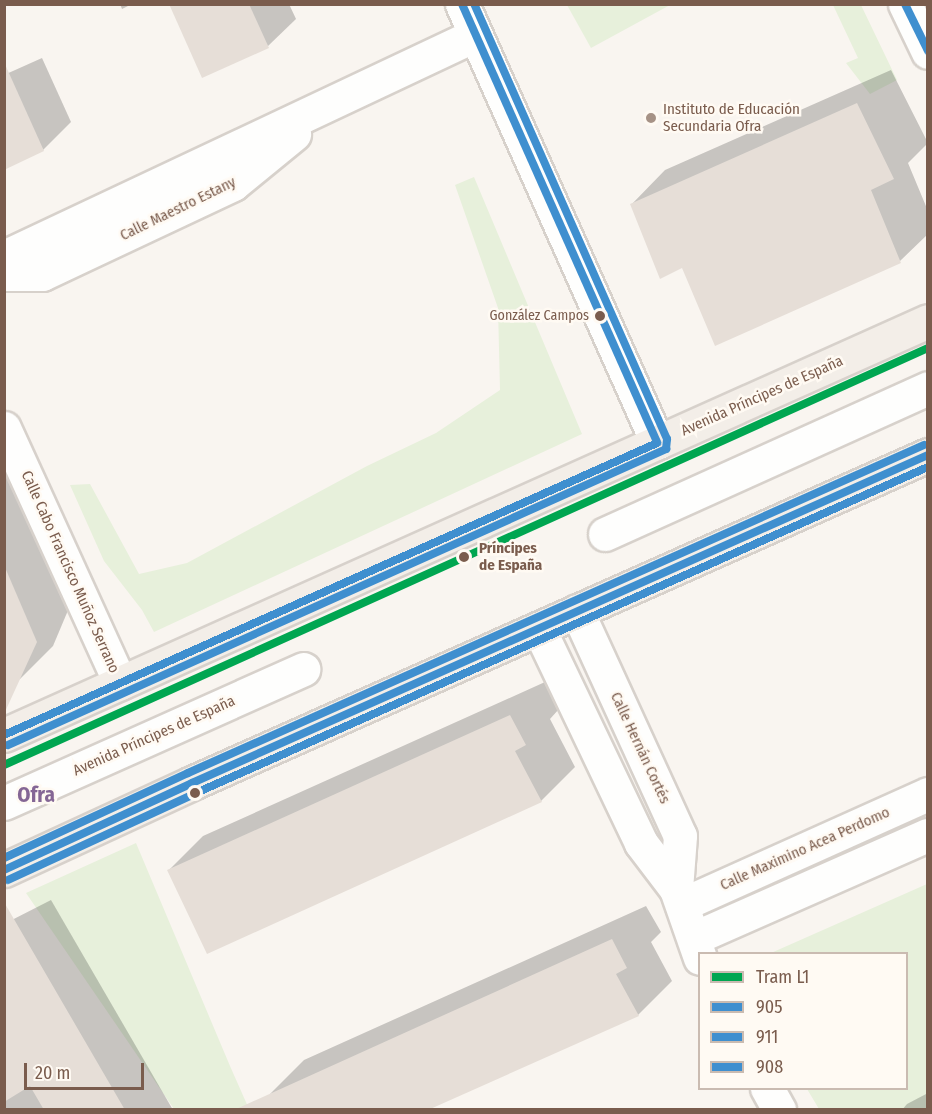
<!DOCTYPE html>
<html>
<head>
<meta charset="utf-8">
<style>
	body { margin:0 }
	#map { position:relative; width:932px; height:1114px; overflow:hidden; background:#f9f5f0; font-family:"Fira Sans Condensed",sans-serif }
	div>[style] { position:absolute }
	.green>* { inset:0; background:#e7f0db }
	.shadow>* { inset:0; background:#0003 }
	.building>* { inset:0; background:#e6ded7 }
	.roads { filter:drop-shadow(2px 0 #d7d1cb) drop-shadow(-2px 0 #d7d1cb) drop-shadow(0 2px #d7d1cb) drop-shadow(0 -2px #d7d1cb) }
	.minor>* { height:33px; margin:-16.5px; padding:0 16.5px; transform-origin:16.5px; border-radius:16.5px; background:#fefefd }
	.major>* { height:33px; margin:-16.5px; padding:0 16.5px; transform-origin:16.5px; border-radius:16.5px; background:#f3eee8 }
	.bus-1>* { height:8px; margin:-4px; padding:0 4px; transform-origin:4px; border-radius:4px; background:#3f8fcf }
	.bus-2>* { height:8px; margin:-4px; padding:0 4px; transform-origin:4px; border-radius:4px; background:#3f8fcf }
	.bus-3>* { height:8px; margin:-4px; padding:0 4px; transform-origin:4px; border-radius:4px; background:#3f8fcf }
	.tram-1>* { height:8px; margin:-4px; padding:0 4px; transform-origin:4px; border-radius:4px; background:#00a651 }
	.dots>* { width:16px; height:16px; translate:-50% -50%; box-sizing:border-box; border:3px solid #fffaf3; border-radius:50% }
	span { translate:-50% -50%; white-space:nowrap; text-align:center; line-height:1.15; -webkit-text-stroke:5px #fffaf3; paint-order:stroke }
	.bus-label { font-size:14px; color:#7a5c4d }
	.right { translate:-100% -50%; text-align:right }
	.poi-label { font-size:15px; color:#7a5c4d }
	.left { translate:0 -50%; text-align:left }
	.street-label { font-size:15px; color:#7a5c4d }
	.stop-label { font-size:15px; color:#7a5c4d; font-weight:700 }
	.district-label { font-size:21px; color:#846695; font-weight:700 }
	.frame { position:absolute; inset:0; border:6px solid #7a5c4d; pointer-events:none }
	.legend { position:absolute; left:698px; top:952px; width:210px; height:138px; box-sizing:border-box; background:#fffaf3; border:2px solid #cabbb1; margin:0; padding:8px 10px; list-style:none; font-size:18px; color:#7a5c4d }
	.legend li { display:flex; align-items:center; gap:12px; height:30px }
	.legend b { width:30px; border:2px solid #cabbb1 }
	.scale { position:absolute; left:24px; top:1063px; width:120px; height:27px; box-sizing:border-box; border:3px solid #7a5c4d; border-top:0; padding-left:8px; font-size:18px; line-height:21px; white-space:nowrap; color:#7a5c4d; -webkit-text-stroke:4px #fffaf3; paint-order:stroke }
</style>
</head>
<body>
<div id="map">
	<div class="green">
		<div style="clip-path:polygon(567px 5px,670px 5px,591px 48px)"></div>
		<div style="clip-path:polygon(833px 5px,861px 5px,897px 80px,870px 94px,846px 63px,858px 58px)"></div>
		<div style="clip-path:polygon(474px 177px,582px 434px,154px 632px,142px 610px,104px 561px,70px 485px,90px 484px,139px 574px,187px 563px,367px 466px,436px 433px,500px 390px,498px 308px,455px 185px)"></div>
		<div style="clip-path:polygon(136px 843px,230px 1066px,249px 1109px,174px 1109px,26px 893px)"></div>
		<div style="clip-path:polygon(927px 884px,927px 1109px,819px 1109px,807px 1089px,906px 1088px,906px 954px,771px 953px)"></div>
	</div>
	<div class="shadow">
		<div style="clip-path:polygon(120px 4px,132px 4px,122px 9px)"></div>
		<div style="clip-path:polygon(171px 4px,289px 4px,296px 19px,268px 46px,203px 76px)"></div>
		<div style="clip-path:polygon(42px 58px,71px 122px,43px 150px,4px 75px)"></div>
		<div style="clip-path:polygon(891px 70px,928px 143px,908px 163px,928px 211px,928px 234px,900px 261px,683px 266px,631px 205px,665px 170px)"></div>
		<div style="clip-path:polygon(4px 455px,69px 608px,53px 646px,20px 679px,4px 687px)"></div>
		<div style="clip-path:polygon(545px 682px,559px 709px,550px 719px,575px 767px,541px 801px,169px 870px,203px 836px)"></div>
		<div style="clip-path:polygon(51px 900px,173px 1110px,4px 1110px,4px 924px)"></div>
		<div style="clip-path:polygon(646px 906px,661px 932px,651px 942px,672px 981px,638px 1015px,270px 1094px,304px 1060px)"></div>
		<div style="clip-path:polygon(928px 1093px,928px 1110px,902px 1110px,907px 1104px)"></div>
	</div>
	<div class="building">
		<div style="clip-path:polygon(169px 4px,249px 4px,269px 48px,202px 78px)"></div>
		<div style="clip-path:polygon(4px 62px,44px 151px,4px 170px)"></div>
		<div style="clip-path:polygon(857px 103px,894px 179px,871px 190px,901px 263px,715px 346px,682px 268px,660px 279px,630px 204px)"></div>
		<div style="clip-path:polygon(4px 565px,37px 642px,4px 714px)"></div>
		<div style="clip-path:polygon(510px 715px,526px 745px,515px 751px,542px 802px,207px 954px,167px 870px)"></div>
		<div style="clip-path:polygon(4px 902px,125px 1110px,44px 1110px,30px 1086px,4px 1102px)"></div>
		<div style="clip-path:polygon(612px 939px,627px 968px,616px 974px,639px 1016px,428px 1110px,234px 1110px)"></div>
	</div>
	<div class="roads">
		<div class="minor">
			<div style="left:462px;top:4px;width:480px;rotate:66deg"></div>
			<div style="left:905px;top:4px;width:53px;rotate:64.4deg"></div>
			<div style="left:4px;top:257px;width:521px;rotate:-25.24deg"></div>
			<div style="left:4px;top:274px;width:38px"></div>
			<div style="left:42px;top:274px;width:211px;rotate:-25.2deg"></div>
			<div style="left:233px;top:184px;width:79px;rotate:-39.3deg"></div>
			<div style="left:4px;top:428px;width:280px;rotate:65.5deg"></div>
			<div style="left:605px;top:534px;width:354px;rotate:-24.3deg"></div>
			<div style="left:577px;top:611px;width:247px;rotate:65.4deg"></div>
			<div style="left:680px;top:836px;width:53px;rotate:94.3deg"></div>
			<div style="left:539px;top:629px;width:237px;rotate:64.5deg"></div>
			<div style="left:641px;top:843px;width:58px;rotate:52.7deg"></div>
			<div style="left:676px;top:889px;width:73px;rotate:70.8deg"></div>
			<div style="left:4px;top:803px;width:328px;rotate:-24.1deg"></div>
			<div style="left:683px;top:904px;width:269px;rotate:-24.2deg"></div>
			<div style="left:694px;top:938px;width:256px;rotate:-23.8deg"></div>
			<div style="left:767px;top:1088px;width:25px;rotate:61deg"></div>
		</div>
		<div class="major">
			<div style="left:4px;top:735px;width:1013px;rotate:-24.13deg"></div>
			<div style="left:4px;top:870px;width:207px;rotate:-24.8deg"></div>
			<div style="left:192px;top:783px;width:806px;rotate:-24.02deg"></div>
		</div>
	</div>
	<div class="bus-1">
		<div style="left:462px;top:4px;width:480px;rotate:66deg"></div>
		<div style="left:905px;top:4px;width:52px;rotate:63.9deg"></div>
		<div style="left:4px;top:735px;width:715px;rotate:-24.09deg"></div>
		<div style="left:4px;top:870px;width:207px;rotate:-24.8deg"></div>
		<div style="left:192px;top:783px;width:806px;rotate:-24.02deg"></div>
	</div>
	<div class="bus-2">
		<div style="left:8px;top:745px;width:722px;rotate:-24.22deg"></div>
		<div style="left:666px;top:449px;width:10px;rotate:-84deg"></div>
		<div style="left:667px;top:439px;width:476px;rotate:-113.9deg"></div>
		<div style="left:8px;top:880px;width:207px;rotate:-24.8deg"></div>
		<div style="left:196px;top:793px;width:801px;rotate:-24.01deg"></div>
	</div>
	<div class="bus-3">
		<div style="left:4px;top:858px;width:203px;rotate:-24.8deg"></div>
		<div style="left:188px;top:773px;width:806px;rotate:-24.02deg"></div>
	</div>
	<div class="tram-1">
		<div style="left:4px;top:765px;width:1014px;rotate:-24.29deg"></div>
	</div>
	<div class="dots">
		<div style="left:651px;top:118px;background:#a69286"></div>
		<div style="left:600px;top:316px;background:#7a5c4d"></div>
		<div style="left:464px;top:557px;background:#7a5c4d"></div>
		<div style="left:195px;top:793px;background:#7a5c4d"></div>
	</div>
	<div class="bus-label">
		<span class="right" style="left:589px;top:316px">González Campos</span>
	</div>
	<div class="poi-label">
		<span class="left" style="left:663px;top:118px">Instituto de Educación<br>Secundaria Ofra</span>
	</div>
	<div class="street-label">
		<span style="left:178px;top:209px;rotate:-26deg">Calle Maestro Estany</span>
		<span style="left:762px;top:396px;rotate:-24deg">Avenida Príncipes de España</span>
		<span style="left:70px;top:572px;rotate:66deg">Calle Cabo Francisco Muñoz Serrano</span>
		<span style="left:154px;top:736px;rotate:-24deg">Avenida Príncipes de España</span>
		<span style="left:640px;top:748px;rotate:65deg">Calle Hernán Cortés</span>
		<span style="left:805px;top:849px;rotate:-24deg">Calle Maximino Acea Perdomo</span>
	</div>
	<div class="stop-label">
		<span class="left" style="left:479px;top:557px">Príncipes<br>de España</span>
	</div>
	<div class="district-label">
		<span style="left:36px;top:795px">Ofra</span>
	</div>
	<div class="frame"></div>
	<ul class="legend">
	<li><b style="height:8px;background:#00a651"></b>Tram L1</li>
	<li><b style="height:8px;background:#3f8fcf"></b>905</li>
	<li><b style="height:8px;background:#3f8fcf"></b>911</li>
	<li><b style="height:8px;background:#3f8fcf"></b>908</li>
	</ul>
	<div class="scale">20 m</div>
</div>
</body>
</html>
